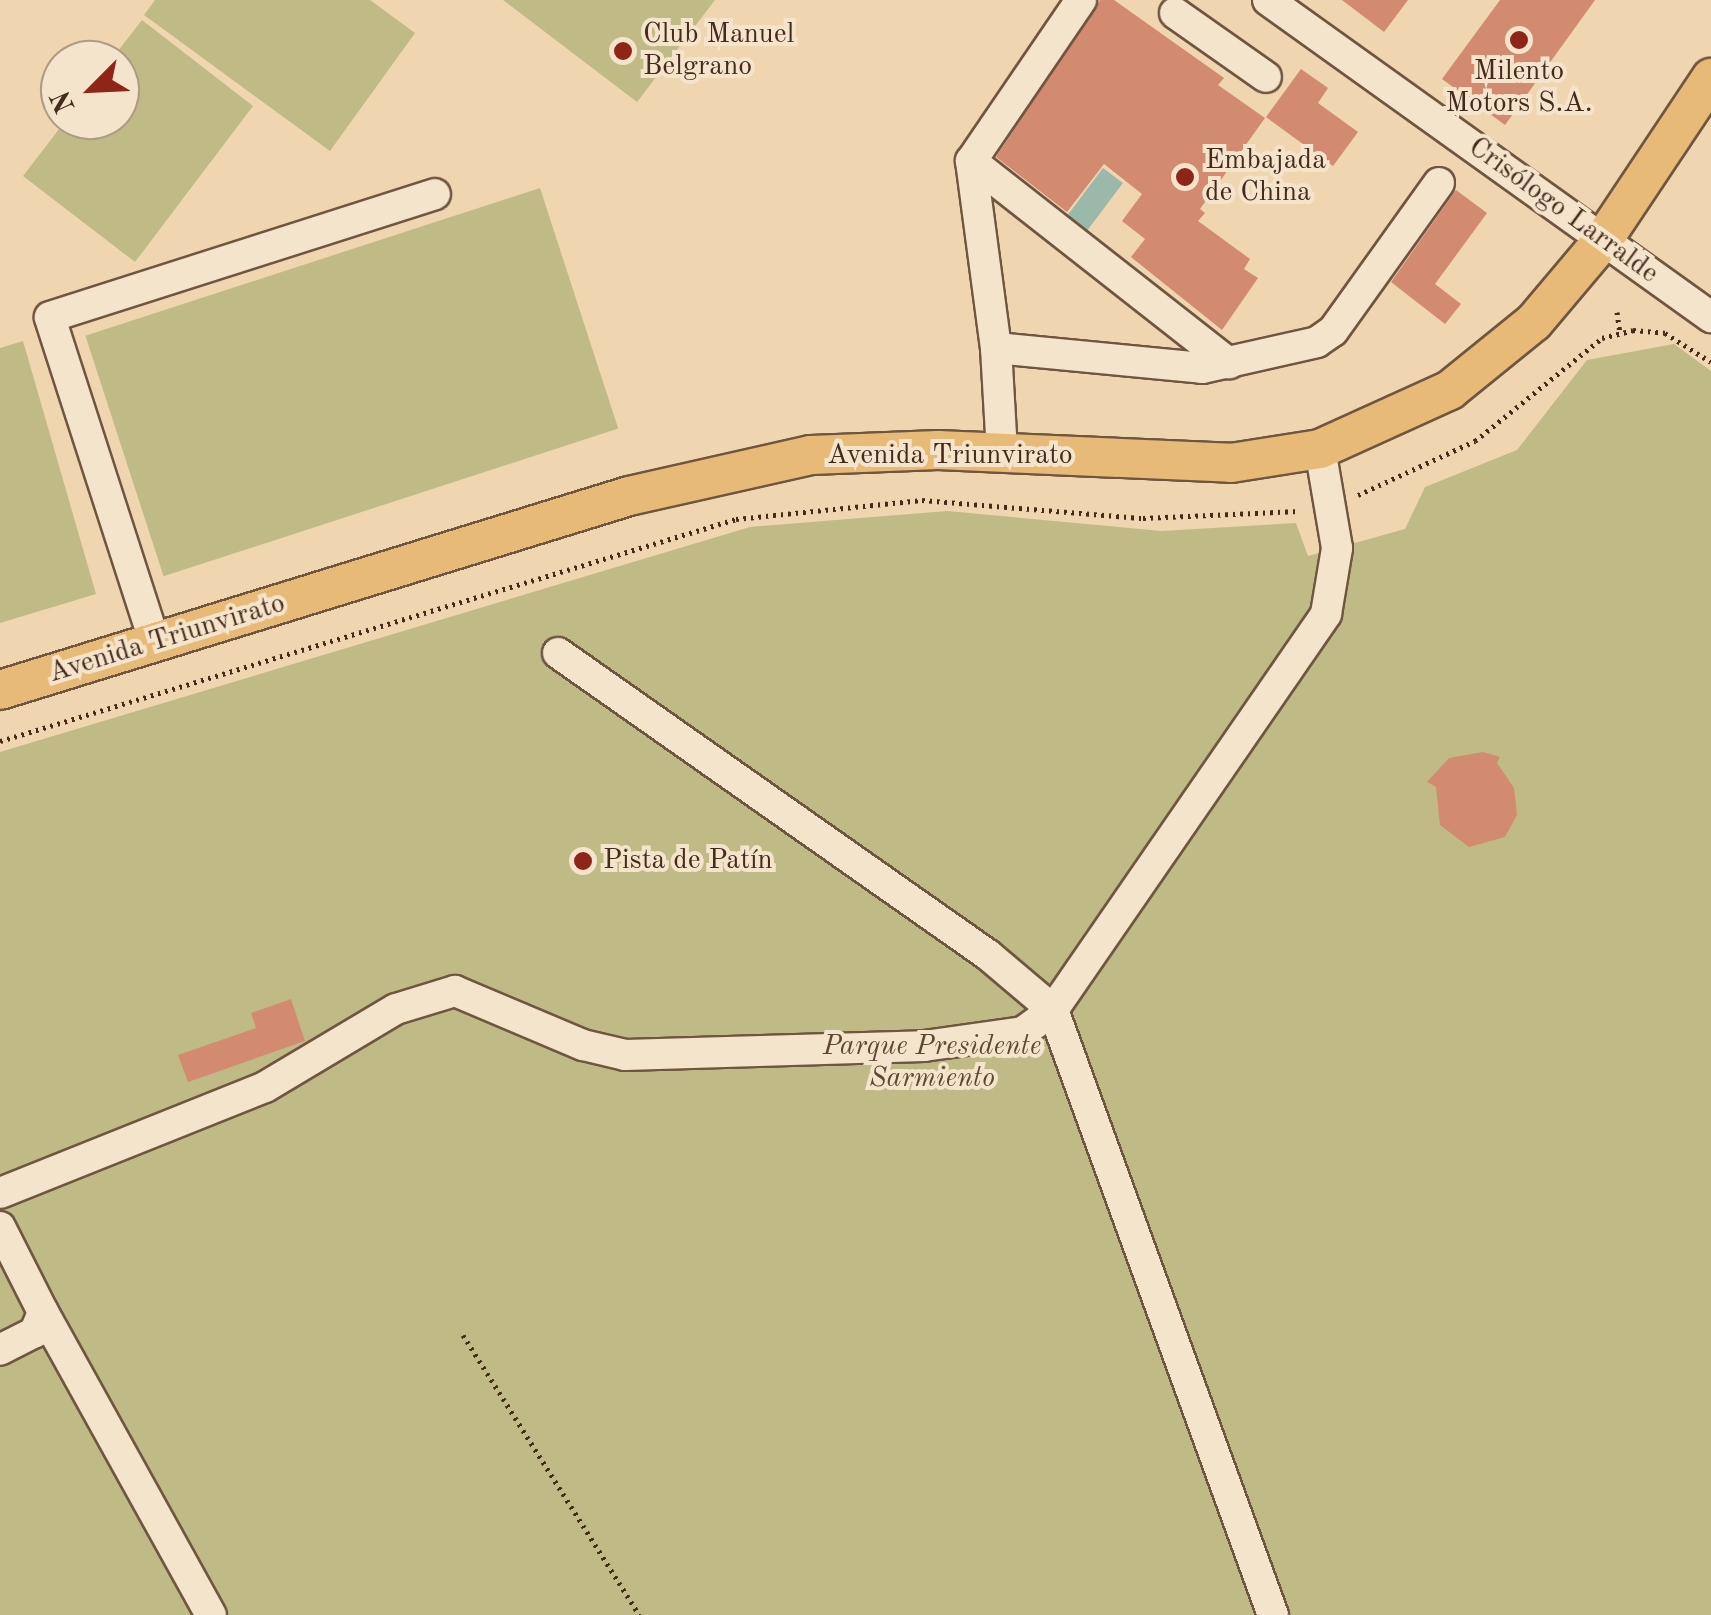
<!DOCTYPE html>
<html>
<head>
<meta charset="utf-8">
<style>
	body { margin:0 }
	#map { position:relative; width:1711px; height:1615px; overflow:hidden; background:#efd5b0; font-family:"Old Standard TT",serif }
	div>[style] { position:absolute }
	.green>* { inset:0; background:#c0bb86; transform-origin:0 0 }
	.water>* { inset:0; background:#9ab9ab; transform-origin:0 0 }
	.building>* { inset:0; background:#d28a71 }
	.path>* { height:5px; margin-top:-2.5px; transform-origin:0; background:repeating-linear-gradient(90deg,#452b1c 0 2.5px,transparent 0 7.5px) }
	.roads { filter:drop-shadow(2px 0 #705641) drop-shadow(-2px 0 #705641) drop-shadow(0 2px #705641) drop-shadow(0 -2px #705641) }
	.minor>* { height:30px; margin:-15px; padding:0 15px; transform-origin:15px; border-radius:15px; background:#f5e4cc }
	.major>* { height:38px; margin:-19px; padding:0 19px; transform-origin:19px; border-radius:19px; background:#e8ba78 }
	.dots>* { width:28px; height:28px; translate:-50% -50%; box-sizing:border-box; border:5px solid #f5e4cc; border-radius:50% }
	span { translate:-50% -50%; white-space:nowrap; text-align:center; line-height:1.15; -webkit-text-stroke:8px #f5e4cc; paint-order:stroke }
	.poi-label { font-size:28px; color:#452b1c }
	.left { translate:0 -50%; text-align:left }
	.street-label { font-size:28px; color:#452b1c }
	.park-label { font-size:28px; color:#5e4831; font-style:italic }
	.north { position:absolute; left:40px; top:40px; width:100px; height:100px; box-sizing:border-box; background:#f5e4cc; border:2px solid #af9a86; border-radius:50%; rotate:246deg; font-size:28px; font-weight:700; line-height:40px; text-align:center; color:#452b1c }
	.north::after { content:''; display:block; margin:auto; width:35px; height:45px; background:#8f2418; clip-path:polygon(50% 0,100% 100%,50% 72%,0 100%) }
</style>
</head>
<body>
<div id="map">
	<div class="green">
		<div style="clip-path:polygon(155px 0,370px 0,415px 33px,330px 151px,144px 15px)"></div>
		<div style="clip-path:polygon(503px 0,715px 0,637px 102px)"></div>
		<div style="clip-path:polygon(142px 20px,253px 106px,135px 262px,23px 176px,66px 120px,120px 120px,120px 60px,111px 60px)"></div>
		<div style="left:540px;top:188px;width:253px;height:478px;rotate:72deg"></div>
		<div style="clip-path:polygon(23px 341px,96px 594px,0 623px,0 348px)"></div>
		<div style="clip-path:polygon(1674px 344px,1711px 371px,1711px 1615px,0 1615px,0 752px,750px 527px,947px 511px,1162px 531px,1296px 523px,1308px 556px,1405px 529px,1425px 487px,1517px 450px,1587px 360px)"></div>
	</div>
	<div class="water">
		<div style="left:1103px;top:168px;width:25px;height:60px;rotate:37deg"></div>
	</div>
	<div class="building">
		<div style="clip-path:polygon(1100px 0,1114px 0,1224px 78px,1218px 85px,1265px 118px,1200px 209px,1205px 213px,1198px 221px,1250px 259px,1244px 269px,1258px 278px,1222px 330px,1131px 257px,1145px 239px,1122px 221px,1142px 194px,1104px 164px,1067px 212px,996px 157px)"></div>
		<div style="clip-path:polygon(1342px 0,1408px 0,1384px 32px)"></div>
		<div style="clip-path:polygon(1500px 0,1595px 0,1505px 125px,1442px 79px)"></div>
		<div style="clip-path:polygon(1301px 69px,1328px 88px,1318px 103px,1358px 132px,1333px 166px,1266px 117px)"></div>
		<div style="clip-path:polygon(1456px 190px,1487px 213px,1435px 284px,1461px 304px,1445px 324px,1391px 282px)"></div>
		<div style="clip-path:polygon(1483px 752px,1500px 757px,1497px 763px,1514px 788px,1517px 815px,1505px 837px,1469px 847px,1440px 825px,1436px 787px,1427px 782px,1449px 758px)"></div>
		<div style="clip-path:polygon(291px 999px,305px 1041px,188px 1082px,178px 1055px,256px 1028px,251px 1013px)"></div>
	</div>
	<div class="path">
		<div style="left:1617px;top:312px;width:21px;rotate:82deg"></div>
		<div style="left:1358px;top:495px;width:129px;rotate:-24.8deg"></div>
		<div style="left:1475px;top:441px;width:164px;rotate:-39deg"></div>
		<div style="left:1602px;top:338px;width:32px;rotate:-14deg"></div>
		<div style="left:1633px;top:330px;width:32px;rotate:5deg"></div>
		<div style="left:1665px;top:333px;width:54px;rotate:32.2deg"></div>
		<div style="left:0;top:741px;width:769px;rotate:-16.78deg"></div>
		<div style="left:736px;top:519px;width:187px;rotate:-5.8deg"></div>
		<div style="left:922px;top:500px;width:222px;rotate:4.7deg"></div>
		<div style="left:1143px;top:518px;width:156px;rotate:-2.6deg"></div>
		<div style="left:463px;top:1335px;width:331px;rotate:57.8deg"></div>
	</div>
	<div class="roads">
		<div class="minor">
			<div style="left:1081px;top:0;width:195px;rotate:124.3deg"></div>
			<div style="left:971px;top:161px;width:189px;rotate:82.4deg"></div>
			<div style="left:996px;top:348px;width:207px;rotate:5.5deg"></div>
			<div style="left:1202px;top:368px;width:118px;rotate:-12.7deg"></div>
			<div style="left:1317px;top:342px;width:19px;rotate:-35deg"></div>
			<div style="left:1333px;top:331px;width:182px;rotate:-54.4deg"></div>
			<div style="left:1268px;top:0;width:545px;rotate:35.59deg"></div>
			<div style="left:1175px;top:13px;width:111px;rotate:35.1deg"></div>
			<div style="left:971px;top:161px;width:328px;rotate:38.1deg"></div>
			<div style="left:996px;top:348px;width:105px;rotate:86.7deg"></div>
			<div style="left:155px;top:643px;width:342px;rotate:-107.9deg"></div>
			<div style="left:50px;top:317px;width:404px;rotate:-17.7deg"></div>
			<div style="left:558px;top:653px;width:525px;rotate:35.08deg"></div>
			<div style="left:988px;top:955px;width:85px;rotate:40.2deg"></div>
			<div style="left:1053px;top:1010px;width:644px;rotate:70.02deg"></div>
			<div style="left:0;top:1193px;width:285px;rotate:-21.8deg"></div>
			<div style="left:265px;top:1087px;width:152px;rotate:-30.8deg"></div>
			<div style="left:396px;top:1009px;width:62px;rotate:-17deg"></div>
			<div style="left:455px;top:991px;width:139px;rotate:22.9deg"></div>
			<div style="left:583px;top:1045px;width:43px;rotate:13.4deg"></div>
			<div style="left:625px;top:1055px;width:299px;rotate:-1.7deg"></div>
			<div style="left:924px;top:1046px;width:100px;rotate:-8deg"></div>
			<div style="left:1023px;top:1032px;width:37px;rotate:-36deg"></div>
			<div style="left:1053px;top:1010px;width:481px;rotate:-55.4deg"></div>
			<div style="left:1326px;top:614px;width:67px;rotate:-80.5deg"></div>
			<div style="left:1337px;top:548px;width:100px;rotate:-99.7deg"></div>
			<div style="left:0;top:1227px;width:95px;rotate:63.2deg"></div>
			<div style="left:43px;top:1312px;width:22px;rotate:112deg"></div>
			<div style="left:35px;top:1332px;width:39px;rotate:153deg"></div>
			<div style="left:43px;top:1312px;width:346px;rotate:61deg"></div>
		</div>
		<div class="major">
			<div style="left:0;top:690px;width:658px;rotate:-17.14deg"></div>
			<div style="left:629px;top:496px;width:187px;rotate:-12.7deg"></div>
			<div style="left:811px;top:455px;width:127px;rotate:-2.3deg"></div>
			<div style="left:938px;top:450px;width:293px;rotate:2.5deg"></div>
			<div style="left:1231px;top:463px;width:90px;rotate:-8.9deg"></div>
			<div style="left:1320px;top:449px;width:143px;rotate:-24.4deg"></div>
			<div style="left:1450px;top:390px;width:108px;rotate:-39deg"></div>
			<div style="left:1534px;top:322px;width:107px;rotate:-49.9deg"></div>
			<div style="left:1603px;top:240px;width:195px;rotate:-56.3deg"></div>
		</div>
	</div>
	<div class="dots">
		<div style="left:1519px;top:40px;background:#8f2418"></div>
		<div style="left:623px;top:51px;background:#8f2418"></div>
		<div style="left:1185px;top:177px;background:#8f2418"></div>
		<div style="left:583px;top:861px;background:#8f2418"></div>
	</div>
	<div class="poi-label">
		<span class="left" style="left:643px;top:51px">Club Manuel<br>Belgrano</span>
		<span style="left:1519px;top:88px">Milento<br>Motors S.A.</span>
		<span class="left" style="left:1205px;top:177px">Embajada<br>de China</span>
		<span class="left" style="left:603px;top:861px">Pista de Patín</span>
	</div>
	<div class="street-label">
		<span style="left:1563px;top:211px;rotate:36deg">Crisólogo Larralde</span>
		<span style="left:950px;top:456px">Avenida Triunvirato</span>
		<span style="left:167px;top:639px;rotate:-17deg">Avenida Triunvirato</span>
	</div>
	<div class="park-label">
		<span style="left:932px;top:1063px">Parque Presidente<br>Sarmiento</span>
	</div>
	<div class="north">N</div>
</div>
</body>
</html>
